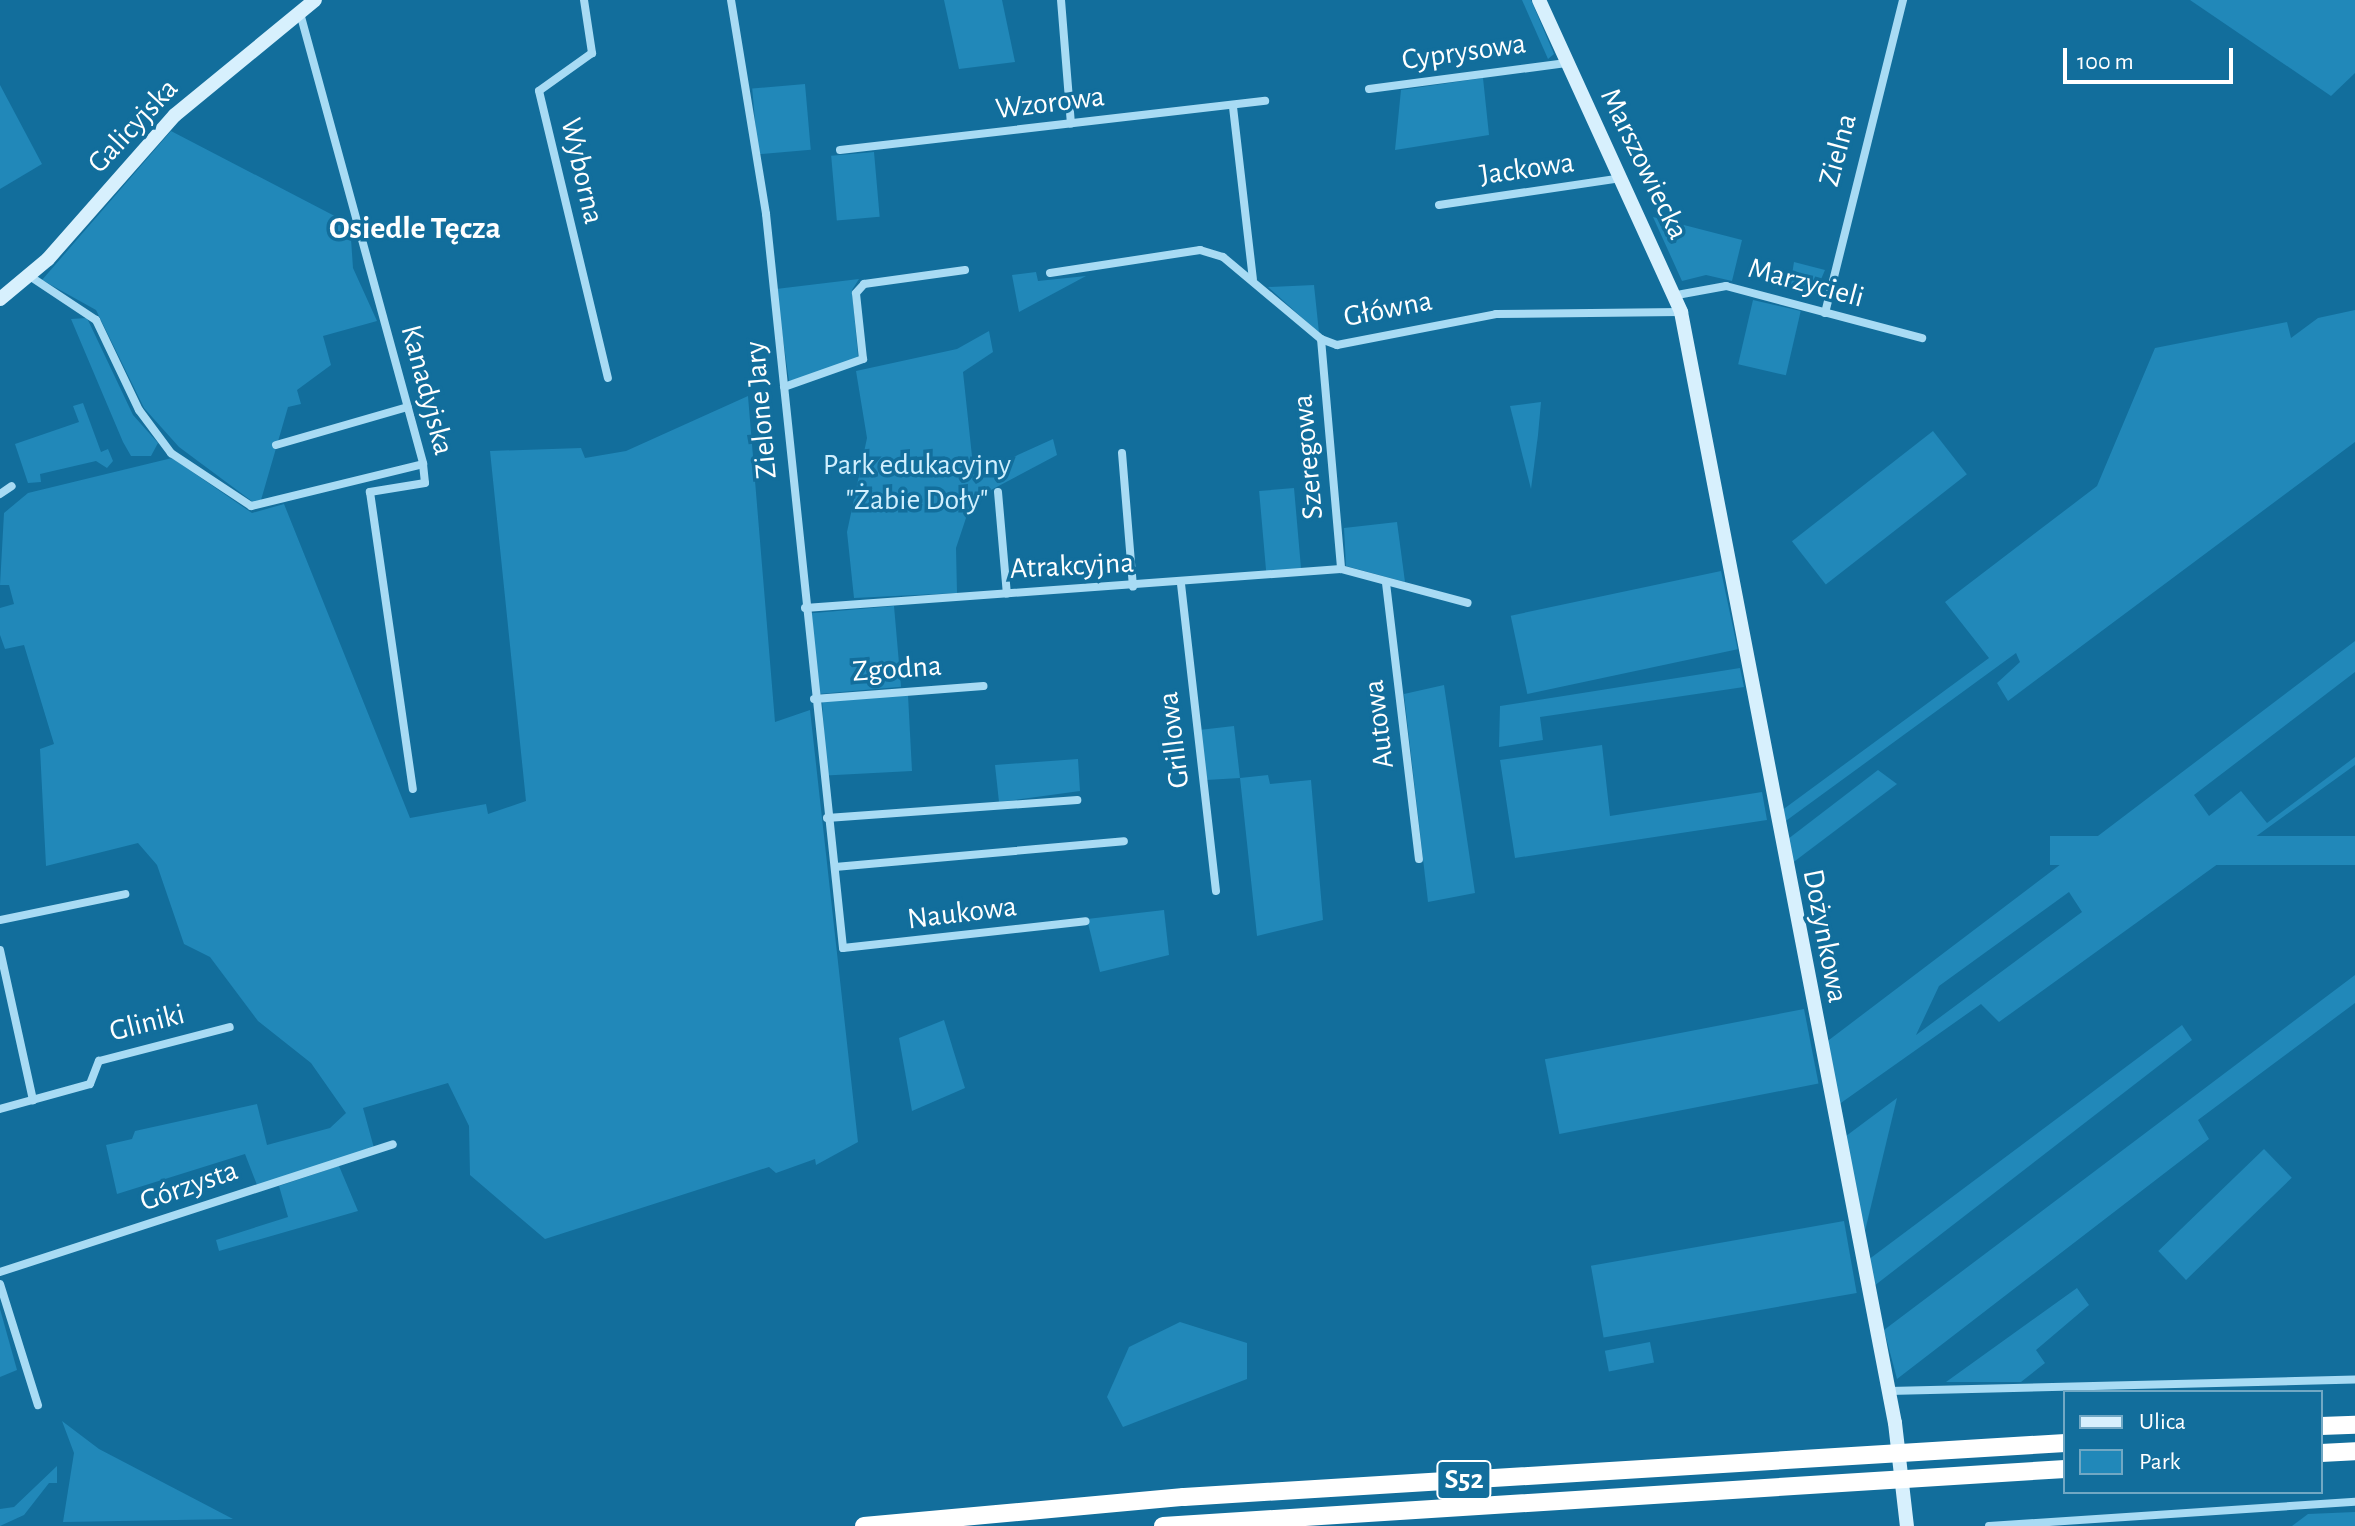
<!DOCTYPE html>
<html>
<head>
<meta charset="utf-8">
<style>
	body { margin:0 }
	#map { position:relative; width:2355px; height:1526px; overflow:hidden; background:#126e9c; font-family:"Alegreya Sans",sans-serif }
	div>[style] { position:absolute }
	.green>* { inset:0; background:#2188b9; transform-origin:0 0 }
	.street>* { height:8px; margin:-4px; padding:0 4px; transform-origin:4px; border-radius:4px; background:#a8dbf4 }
	.secondary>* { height:14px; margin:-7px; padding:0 7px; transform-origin:7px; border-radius:7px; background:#d7f0fd }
	.highway>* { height:18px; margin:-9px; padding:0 9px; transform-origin:9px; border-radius:9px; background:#fff }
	span { translate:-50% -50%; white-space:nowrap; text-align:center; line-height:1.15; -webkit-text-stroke:7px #126e9c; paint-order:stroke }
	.shield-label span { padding:2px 6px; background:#126e9c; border:2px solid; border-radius:6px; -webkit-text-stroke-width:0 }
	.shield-label { font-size:28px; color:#fff; font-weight:700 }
	.street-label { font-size:30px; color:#fff }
	.park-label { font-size:30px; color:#d0effe }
	.neighbourhood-label { font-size:32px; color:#fff; font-weight:700 }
	.legend { position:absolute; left:2063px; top:1390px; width:260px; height:104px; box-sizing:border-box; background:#126e9c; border:2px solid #71a8c4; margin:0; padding:10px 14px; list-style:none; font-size:24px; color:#fff }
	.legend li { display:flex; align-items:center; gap:16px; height:40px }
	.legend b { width:40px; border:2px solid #71a8c4 }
	.scale { position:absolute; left:2063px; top:48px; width:170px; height:36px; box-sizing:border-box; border:4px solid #fff; border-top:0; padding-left:10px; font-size:24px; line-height:28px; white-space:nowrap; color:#fff; -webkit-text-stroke:6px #126e9c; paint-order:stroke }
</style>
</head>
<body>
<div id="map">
	<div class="green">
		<div style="clip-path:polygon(944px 0,1002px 0,1015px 62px,959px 69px)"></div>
		<div style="clip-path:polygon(1522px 0,1531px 0,1554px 54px,1548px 59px)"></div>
		<div style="clip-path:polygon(2190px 0,2355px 0,2355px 73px,2331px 96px)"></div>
		<div style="clip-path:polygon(1483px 78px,1489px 135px,1395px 150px,1401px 90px)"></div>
		<div style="left:805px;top:84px;width:66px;height:53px;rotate:85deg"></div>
		<div style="clip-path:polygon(0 85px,42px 164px,0 189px)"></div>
		<div style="clip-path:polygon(171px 131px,350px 224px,353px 268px,377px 321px,323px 336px,331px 365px,297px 390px,301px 404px,288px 407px,261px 500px,253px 502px,179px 447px,144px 408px,96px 310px,42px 280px)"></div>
		<div style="left:874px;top:152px;width:65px;height:43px;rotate:85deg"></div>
		<div style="clip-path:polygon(1653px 217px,1742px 240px,1732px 281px,1706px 275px,1682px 281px)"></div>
		<div style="clip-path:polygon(1794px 262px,1825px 270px,1816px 291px,1790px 287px)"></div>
		<div style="clip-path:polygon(1036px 272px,1038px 281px,1086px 276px,1019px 312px,1012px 275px)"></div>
		<div style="clip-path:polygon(859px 279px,852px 290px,858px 356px,852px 366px,789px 381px,776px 289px)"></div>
		<div style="clip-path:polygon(1314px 285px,1319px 333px,1268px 287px)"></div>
		<div style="left:1753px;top:300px;width:49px;height:66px;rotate:13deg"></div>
		<div style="clip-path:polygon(2355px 310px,2355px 442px,2008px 701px,1997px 683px,2020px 662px,2016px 653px,1783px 823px,1781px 811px,1989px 658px,1945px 602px,2097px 486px,2155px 348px,2287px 322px,2291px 338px,2318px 318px)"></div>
		<div style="clip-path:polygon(87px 318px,133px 415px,158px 443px,151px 456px,131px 456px,123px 442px,71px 319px)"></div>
		<div style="clip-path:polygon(989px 331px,993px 352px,963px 372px,974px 475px,1053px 439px,1057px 455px,972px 500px,956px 548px,957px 593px,854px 598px,847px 532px,867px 438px,856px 371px,957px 349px)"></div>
		<div style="clip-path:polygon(748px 396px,775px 722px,810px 710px,858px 1142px,816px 1165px,815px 1159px,776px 1173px,769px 1167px,545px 1239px,470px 1175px,469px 1126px,448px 1083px,363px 1108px,374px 1148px,257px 1185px,245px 1154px,117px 1194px,106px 1145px,132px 1139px,135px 1131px,257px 1104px,267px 1145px,330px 1128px,346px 1113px,311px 1063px,258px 1021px,210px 957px,184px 944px,157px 865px,138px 843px,46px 866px,40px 749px,54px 744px,24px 645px,5px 649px,0 635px,0 608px,14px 604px,9px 585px,0 585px,4px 513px,28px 493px,172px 458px,252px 513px,284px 504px,410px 818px,486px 804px,488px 814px,526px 801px,490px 451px,581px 448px,585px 458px,626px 451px)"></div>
		<div style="clip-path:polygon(1541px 402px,1538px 435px,1531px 489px,1510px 406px)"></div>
		<div style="clip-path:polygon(83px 403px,101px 452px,108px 449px,113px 461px,107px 468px,96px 461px,40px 474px,41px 482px,28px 483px,15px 444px,79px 422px,73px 406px)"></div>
		<div style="left:1933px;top:431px;width:55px;height:179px;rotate:52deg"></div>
		<div style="left:1294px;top:488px;width:84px;height:35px;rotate:85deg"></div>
		<div style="clip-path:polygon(1397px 522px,1405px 582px,1346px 566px,1344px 528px)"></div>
		<div style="left:1721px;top:571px;width:80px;height:215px;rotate:78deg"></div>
		<div style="left:894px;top:606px;width:81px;height:83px;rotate:85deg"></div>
		<div style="clip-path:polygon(evenodd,2355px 641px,2355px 672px,2194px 795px,2209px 816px,2241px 791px,2267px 823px,2355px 757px,2355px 765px,1999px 1022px,1981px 1004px,1838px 1105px,1825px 1043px,2355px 641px,2069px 892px,2082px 912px,1916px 1035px,1939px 986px,2069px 892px)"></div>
		<div style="clip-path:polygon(1740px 668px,1744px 687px,1540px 717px,1543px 740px,1499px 747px,1500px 706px)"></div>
		<div style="clip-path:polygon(1444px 685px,1475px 893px,1428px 902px,1404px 694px)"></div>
		<div style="left:908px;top:695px;width:76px;height:86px;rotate:87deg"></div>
		<div style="clip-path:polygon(1234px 726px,1240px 778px,1268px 775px,1270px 784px,1311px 780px,1323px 920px,1257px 936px,1240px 778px,1206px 780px,1199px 730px)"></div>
		<div style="clip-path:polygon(1602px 745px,1610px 816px,1762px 792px,1767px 820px,1515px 858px,1500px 760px)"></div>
		<div style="clip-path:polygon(1078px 759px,1080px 791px,999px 802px,995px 765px)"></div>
		<div style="clip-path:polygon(1878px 770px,1897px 784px,1791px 864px,1788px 839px)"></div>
		<div style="left:2355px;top:836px;width:29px;height:305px;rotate:90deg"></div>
		<div style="clip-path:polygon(1164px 910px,1169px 955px,1100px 972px,1087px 919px)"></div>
		<div style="clip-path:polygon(2355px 975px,2355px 1003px,2198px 1120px,2209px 1139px,1897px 1379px,1884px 1330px)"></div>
		<div style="left:1804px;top:1009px;width:76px;height:264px;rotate:79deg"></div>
		<div style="clip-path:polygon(944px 1020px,965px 1088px,912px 1111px,899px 1038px)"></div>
		<div style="clip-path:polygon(2182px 1025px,2192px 1040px,1874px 1286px,1868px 1260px)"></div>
		<div style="clip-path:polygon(1897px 1098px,1864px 1235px,1842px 1139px)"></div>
		<div style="left:2264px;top:1149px;width:40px;height:147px;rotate:46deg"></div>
		<div style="clip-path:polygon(339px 1166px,358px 1211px,219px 1251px,216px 1240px,288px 1217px,279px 1186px)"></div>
		<div style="left:1844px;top:1221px;width:73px;height:257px;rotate:80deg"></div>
		<div style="clip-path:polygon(2077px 1288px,2089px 1305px,2036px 1350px,2045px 1363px,2021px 1382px,1946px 1382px)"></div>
		<div style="clip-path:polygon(0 1309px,17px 1370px,0 1377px)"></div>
		<div style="clip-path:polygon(1180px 1322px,1247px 1343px,1247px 1379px,1123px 1427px,1107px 1397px,1129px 1347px)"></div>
		<div style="left:1650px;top:1342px;width:21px;height:46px;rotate:79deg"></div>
		<div style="clip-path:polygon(62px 1421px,99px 1449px,233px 1519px,63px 1522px,74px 1453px)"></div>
		<div style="clip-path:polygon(57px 1466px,57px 1483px,49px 1483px,24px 1515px,0 1526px,0 1509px,14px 1507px)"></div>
		<div style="clip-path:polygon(2355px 1512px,2355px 1526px,2292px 1526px,2308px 1514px)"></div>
	</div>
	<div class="street">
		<div style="left:584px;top:0;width:54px;rotate:81.4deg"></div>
		<div style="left:592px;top:53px;width:65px;rotate:144.4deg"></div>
		<div style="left:539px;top:91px;width:295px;rotate:76.5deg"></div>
		<div style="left:731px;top:0;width:217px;rotate:80.7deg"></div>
		<div style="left:766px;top:214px;width:738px;rotate:84.01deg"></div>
		<div style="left:843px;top:948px;width:244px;rotate:-6.3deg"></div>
		<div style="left:1061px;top:0;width:124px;rotate:85.4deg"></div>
		<div style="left:300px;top:13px;width:467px;rotate:74.7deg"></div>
		<div style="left:423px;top:464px;width:19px;rotate:84deg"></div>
		<div style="left:425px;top:483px;width:56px;rotate:170.7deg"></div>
		<div style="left:370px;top:492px;width:300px;rotate:81.8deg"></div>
		<div style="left:1369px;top:89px;width:199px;rotate:-7.5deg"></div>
		<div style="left:1233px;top:107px;width:173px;rotate:83.4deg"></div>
		<div style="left:840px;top:150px;width:428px;rotate:-6.6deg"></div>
		<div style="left:1439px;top:205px;width:184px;rotate:-8.4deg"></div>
		<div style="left:1050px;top:273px;width:152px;rotate:-8.7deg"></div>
		<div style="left:1200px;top:250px;width:24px;rotate:17deg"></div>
		<div style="left:1223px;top:257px;width:128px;rotate:39.9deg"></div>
		<div style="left:1321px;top:339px;width:17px;rotate:21deg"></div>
		<div style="left:1337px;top:345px;width:162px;rotate:-11deg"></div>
		<div style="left:1496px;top:314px;width:184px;rotate:-0.6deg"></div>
		<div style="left:31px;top:277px;width:78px;rotate:33.5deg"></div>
		<div style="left:96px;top:320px;width:100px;rotate:64.5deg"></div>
		<div style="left:139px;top:410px;width:54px;rotate:53.3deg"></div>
		<div style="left:171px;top:453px;width:96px;rotate:33.5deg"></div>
		<div style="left:251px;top:506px;width:177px;rotate:-13.7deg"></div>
		<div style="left:1677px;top:295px;width:50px;rotate:-10.4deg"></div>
		<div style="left:1726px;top:286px;width:203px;rotate:14.9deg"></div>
		<div style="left:1825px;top:313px;width:323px;rotate:-76deg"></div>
		<div style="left:1321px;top:339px;width:231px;rotate:85deg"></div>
		<div style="left:784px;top:387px;width:84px;rotate:-19.5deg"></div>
		<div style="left:863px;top:359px;width:66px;rotate:-96.1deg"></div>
		<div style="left:856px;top:293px;width:12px;rotate:-48deg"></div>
		<div style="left:864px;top:284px;width:102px;rotate:-7.9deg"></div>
		<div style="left:276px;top:445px;width:137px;rotate:-16.1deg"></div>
		<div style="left:1122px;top:453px;width:134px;rotate:85.3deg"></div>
		<div style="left:998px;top:492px;width:102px;rotate:85deg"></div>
		<div style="left:0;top:494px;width:14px;rotate:-34deg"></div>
		<div style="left:1341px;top:569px;width:131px;rotate:15deg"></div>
		<div style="left:1386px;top:583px;width:278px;rotate:83.2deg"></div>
		<div style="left:1181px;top:584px;width:309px;rotate:83.5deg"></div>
		<div style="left:805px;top:608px;width:537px;rotate:-4.16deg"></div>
		<div style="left:814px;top:699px;width:170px;rotate:-4.4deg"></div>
		<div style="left:827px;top:818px;width:251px;rotate:-4.1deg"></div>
		<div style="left:835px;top:867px;width:290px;rotate:-5.1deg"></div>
		<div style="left:0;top:920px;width:128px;rotate:-11.7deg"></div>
		<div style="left:0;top:950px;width:154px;rotate:77.6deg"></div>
		<div style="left:0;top:1109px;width:93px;rotate:-15.5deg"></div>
		<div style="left:90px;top:1084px;width:25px;rotate:-69deg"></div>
		<div style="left:99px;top:1061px;width:135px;rotate:-14.5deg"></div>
		<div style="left:0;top:1272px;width:413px;rotate:-18deg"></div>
		<div style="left:0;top:1284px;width:127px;rotate:72.6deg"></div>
		<div style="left:1889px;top:1391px;width:466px;rotate:-1.4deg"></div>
		<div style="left:1989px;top:1526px;width:367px;rotate:-3.8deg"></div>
	</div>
	<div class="secondary">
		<div style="left:1539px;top:0;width:343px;rotate:65.5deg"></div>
		<div style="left:1681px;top:312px;width:1131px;rotate:79.1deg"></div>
		<div style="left:1895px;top:1423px;width:104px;rotate:83.4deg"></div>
		<div style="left:0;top:299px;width:62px;rotate:-39.8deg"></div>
		<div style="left:48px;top:259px;width:192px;rotate:-48.6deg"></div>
		<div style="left:175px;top:115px;width:181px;rotate:-39.4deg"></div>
	</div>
	<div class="highway">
		<div style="left:2321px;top:1426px;width:34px;rotate:-2deg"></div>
		<div style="left:2321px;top:1453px;width:34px;rotate:-3deg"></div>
		<div style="left:864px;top:1526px;width:321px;rotate:-5.2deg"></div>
		<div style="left:1184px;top:1497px;width:883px;rotate:-3.51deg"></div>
		<div style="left:1163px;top:1526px;width:904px;rotate:-3.62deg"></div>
	</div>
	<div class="shield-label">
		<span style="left:1464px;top:1480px">S52</span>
	</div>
	<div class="street-label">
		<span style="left:1464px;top:52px;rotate:-8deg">Cyprysowa</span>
		<span style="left:1050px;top:103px;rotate:-7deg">Wzorowa</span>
		<span style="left:133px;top:126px;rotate:-47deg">Galicyjska</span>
		<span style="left:1838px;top:150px;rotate:-75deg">Zielna</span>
		<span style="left:1644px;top:164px;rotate:64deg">Marszowiecka</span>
		<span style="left:1527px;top:169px;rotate:-8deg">Jackowa</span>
		<span style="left:582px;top:171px;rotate:77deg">Wyborna</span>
		<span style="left:1806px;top:283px;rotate:15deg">Marzycieli</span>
		<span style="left:1388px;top:309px;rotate:-11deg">Główna</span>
		<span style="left:427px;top:390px;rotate:75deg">Kanadyjska</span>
		<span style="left:761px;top:410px;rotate:-95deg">Zielone Jary</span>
		<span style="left:1308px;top:457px;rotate:-95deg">Szeregowa</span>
		<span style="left:1072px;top:566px;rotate:-3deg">Atrakcyjna</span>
		<span style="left:897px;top:669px;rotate:-4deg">Zgodna</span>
		<span style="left:1379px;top:724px;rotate:-97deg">Autowa</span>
		<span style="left:1174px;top:740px;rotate:-97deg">Grillowa</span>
		<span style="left:962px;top:913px;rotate:-7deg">Naukowa</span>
		<span style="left:1825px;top:936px;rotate:79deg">Dożynkowa</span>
		<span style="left:147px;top:1023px;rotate:-14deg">Gliniki</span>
		<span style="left:189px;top:1186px;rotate:-19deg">Górzysta</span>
	</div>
	<div class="park-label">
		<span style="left:917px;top:482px">Park edukacyjny<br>"Żabie Doły"</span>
	</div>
	<div class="neighbourhood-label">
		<span style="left:415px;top:228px">Osiedle Tęcza</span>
	</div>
	<ul class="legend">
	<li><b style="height:10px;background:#d7f0fd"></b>Ulica</li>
	<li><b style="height:22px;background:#2188b9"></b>Park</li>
	</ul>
	<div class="scale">100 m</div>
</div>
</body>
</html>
